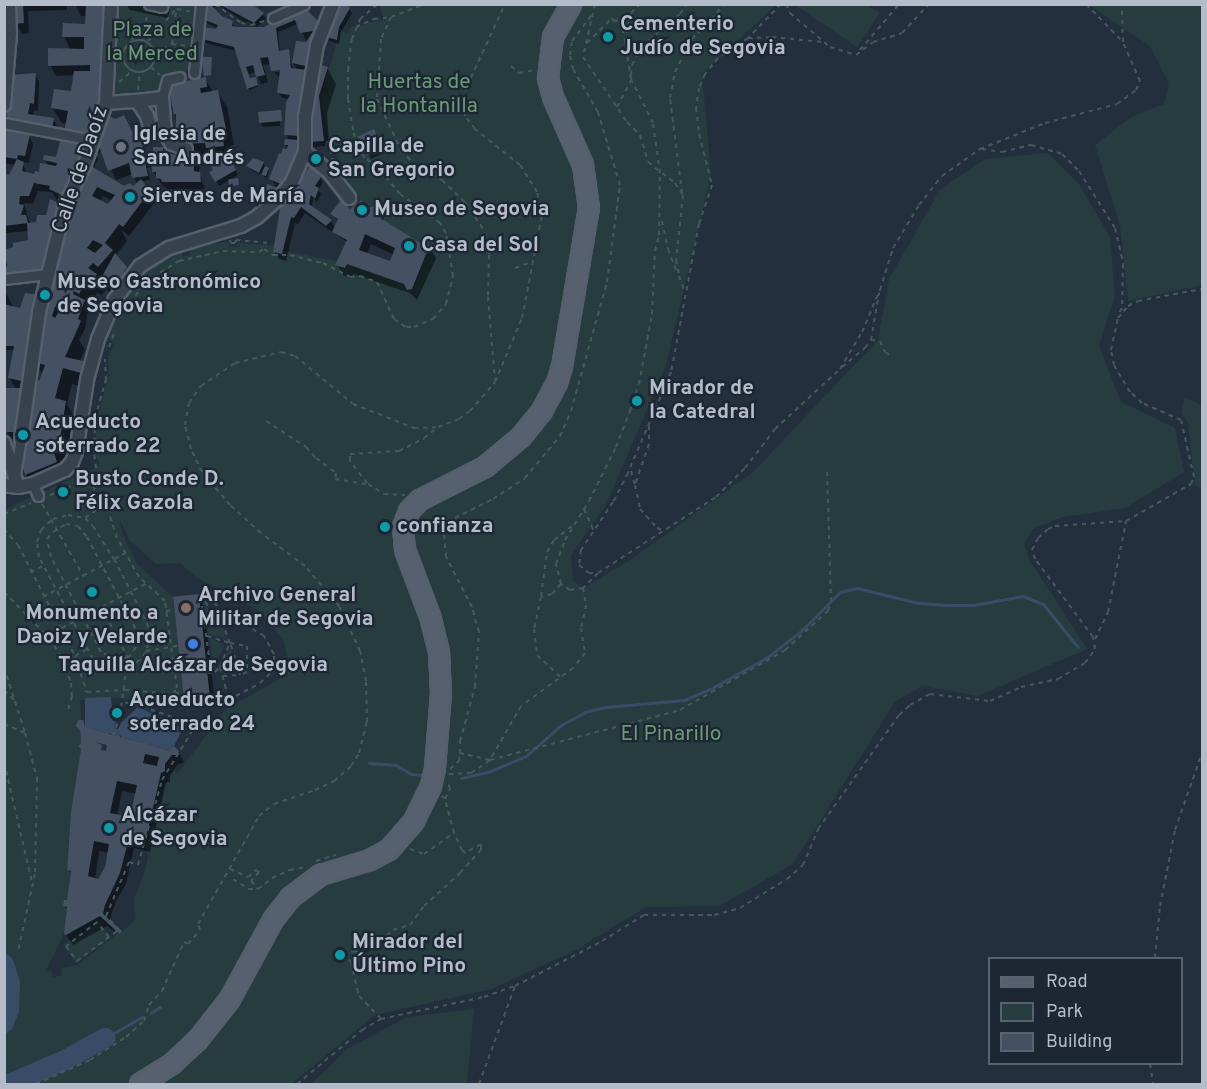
<!DOCTYPE html>
<html>
<head>
<meta charset="utf-8">
<style>
	body { margin:0 }
	#map { position:relative; width:1207px; height:1089px; overflow:hidden; background:#242f3e; font-family:Overpass,sans-serif }
	div>[style] { position:absolute }
	.green>* { inset:0; background:#263c3f; transform-origin:0 0 }
	.water>* { inset:0; background:#394c67 }
	.shadow>* { inset:0; background:#0007 }
	.stream>* { height:3px; margin:-1.5px; padding:0 1.5px; transform-origin:1.5px; border-radius:1.5px; background:#394c67 }
	.river>* { height:20px; margin:-10px; padding:0 10px; transform-origin:10px; border-radius:10px; background:#394c67 }
	.building>* { inset:0; background:#455162; transform-origin:0 0 }
	.path>* { height:2px; margin-top:-1px; transform-origin:0; background:repeating-linear-gradient(90deg,#44595c 0 4.5px,transparent 0 9px) }
	.path>.ring { margin:-1px; padding:0; box-sizing:content-box; background:none; border:2px solid #44595c; border-radius:50% }
	.roads { filter:drop-shadow(2px 0 #565f6c) drop-shadow(-2px 0 #565f6c) drop-shadow(0 2px #565f6c) drop-shadow(0 -2px #565f6c) }
	.pedestrian>* { height:9px; margin:-4.5px; padding:0 4.5px; transform-origin:4.5px; border-radius:4.5px; background:#38414e }
	.minor>* { height:12px; margin:-6px; padding:0 6px; transform-origin:6px; border-radius:6px; background:#38414e }
	.primary>* { height:18px; margin:-9px; padding:0 9px; transform-origin:9px; border-radius:9px; background:#56606e }
	.dots>* { width:16px; height:16px; translate:-50% -50%; box-sizing:border-box; border:3px solid #1d2633; border-radius:50% }
	span { translate:-50% -50%; white-space:nowrap; text-align:center; line-height:1.15; -webkit-text-stroke:4.5px #1d2633; paint-order:stroke }
	.poi-label { font-size:21px; color:#b4bcc9; font-weight:700 }
	.left { translate:0 -50%; text-align:left }
	.park-label { font-size:21px; color:#6b9a76 }
	.street-label { font-size:21px; color:#b4bcc9 }
	.frame { position:absolute; inset:0; border:6px solid #b4bcc9; pointer-events:none }
	.legend { position:absolute; left:988px; top:957px; width:195px; height:108px; box-sizing:border-box; background:#1d2633; border:2px solid #59626f; margin:0; padding:8px 10px; list-style:none; font-size:18px; color:#b4bcc9 }
	.legend li { display:flex; align-items:center; gap:12px; height:30px }
	.legend b { width:30px; border:2px solid #59626f }
</style>
</head>
<body>
<div id="map">
	<div class="green">
		<div style="clip-path:polygon(119px 5px,140px 5px,165px 9px,166px 5px,198px 5px,190px 70px,163px 77px,160px 95px,112px 97px)"></div>
		<div style="clip-path:polygon(evenodd,380px 5px,776px 5px,702px 74px,711px 175px,666px 365px,606px 505px,571px 555px,573px 581px,583px 588px,627px 562px,753px 472px,878px 340px,889px 279px,940px 190px,985px 159px,1048px 153px,1079px 184px,1110px 237px,1115px 296px,1099px 346px,1121px 402px,1175px 428px,1184px 472px,1125px 508px,1063px 517px,1033px 529px,1024px 544px,1031px 562px,1087px 649px,978px 696px,922px 686px,895px 702px,793px 864px,719px 906px,646px 907px,576px 950px,492px 989px,375px 1015px,291px 1084px,5px 1084px,5px 509px,100px 466px,95px 452px,96px 422px,109px 376px,108px 356px,115px 344px,106px 336px,119px 307px,124px 309px,128px 302px,123px 299px,136px 275px,146px 266px,150px 270px,156px 266px,155px 260px,181px 251px,183px 256px,190px 254px,189px 250px,210px 244px,229px 242px,229px 247px,237px 247px,238px 243px,274px 245px,273px 252px,281px 254px,283px 251px,337px 261px,336px 265px,345px 268px,347px 264px,404px 284px,407px 290px,414px 288px,426px 254px,431px 251px,430px 245px,422px 244px,374px 214px,375px 208px,370px 205px,367px 208px,361px 200px,333px 161px,339px 159px,337px 151px,331px 153px,320px 94px,328px 93px,328px 89px,323px 86px,341px 30px,347px 34px,351px 27px,395px 17px,382px 16px,380px 5px,119px 518px,129px 540px,156px 564px,180px 563px,197px 578px,261px 612px,284px 640px,287px 658px,285px 676px,225px 710px,178px 773px,174px 770px,164px 785px,145px 849px,148px 854px,145px 872px,134px 898px,135px 919px,120px 934px,118px 933px,78px 965px,61px 968px,62px 975px,53px 978px,51px 971px,46px 971px,65px 931px,67px 907px,63px 906px,64px 900px,67px 900px,71px 871px,67px 870px,68px 846px,81px 749px,78px 746px,81px 743px,80px 730px,76px 724px,81px 720px,80px 700px,111px 697px,162px 703px,184px 696px,173px 597px,136px 563px,123px 535px,119px 518px)"></div>
		<div style="clip-path:polygon(795px 5px,867px 5px,880px 13px,857px 47px)"></div>
		<div style="clip-path:polygon(1089px 5px,1202px 5px,1202px 285px,1128px 301px,1120px 225px,1095px 145px,1131px 117px,1164px 104px,1169px 84px,1150px 46px)"></div>
		<div style="clip-path:polygon(1184px 398px,1198px 403px,1202px 408px,1202px 488px,1195px 486px,1188px 423px,1181px 413px)"></div>
		<div style="clip-path:polygon(202px 600px,223px 627px,226px 639px,208px 634px)"></div>
		<div style="clip-path:polygon(210px 638px,225px 645px,213px 666px,212px 665px)"></div>
		<div style="clip-path:polygon(230px 648px,238px 669px,236px 672px,223px 674px,221px 667px)"></div>
		<div style="left:98px;top:920px;width:22px;height:43px;rotate:54deg"></div>
		<div style="clip-path:polygon(474px 1009px,467px 1084px,311px 1084px,347px 1049px,407px 1017px)"></div>
	</div>
	<div class="water">
		<div style="clip-path:polygon(111px 697px,113px 721px,116px 722px,114px 728px,118px 729px,121px 723px,138px 707px,183px 728px,174px 746px,169px 750px,146px 744px,146px 741px,143px 743px,120px 737px,119px 733px,117px 736px,109px 734px,108px 730px,106px 733px,85px 727px,85px 698px)"></div>
	</div>
	<div class="shadow">
		<div style="clip-path:polygon(16px 4px,67px 4px,67px 10px,28px 11px,29px 33px,22px 34px,16px 23px)"></div>
		<div style="clip-path:polygon(evenodd,75px 4px,111px 4px,107px 119px,116px 121px,125px 118px,133px 132px,136px 131px,142px 141px,151px 167px,147px 168px,150px 180px,141px 182px,155px 202px,129px 236px,121px 230px,127px 241px,115px 256px,135px 284px,123px 305px,111px 296px,107px 289px,102px 295px,97px 293px,88px 309px,85px 329px,79px 340px,85px 350px,79px 362px,91px 379px,90px 389px,72px 384px,67px 404px,75px 418px,67px 467px,62px 469px,65px 478px,35px 491px,26px 475px,22px 439px,11px 439px,6px 430px,4px 392px,16px 390px,10px 378px,15px 350px,4px 350px,4px 290px,14px 308px,21px 310px,40px 296px,50px 280px,37px 281px,35px 278px,4px 285px,4px 252px,30px 241px,29px 231px,6px 233px,4px 230px,4px 174px,10px 177px,15px 165px,4px 163px,4px 131px,29px 136px,33px 144px,29px 163px,22px 162px,27px 174px,37px 176px,49px 166px,45px 160px,58px 159px,67px 124px,62px 123px,52px 107px,72px 93px,75px 75px,56px 76px,50px 65px,71px 50px,64px 37px,86px 25px,87px 16px,81px 16px,75px 4px,101px 148px,116px 180px,133px 174px,137px 184px,133px 188px,124px 188px,93px 169px,98px 159px,94px 152px,100px 153px,101px 148px,75px 4px,38px 191px,52px 192px,60px 205px,36px 224px,30px 224px,24px 203px,33px 204px,38px 191px,75px 4px,103px 196px,113px 201px,108px 206px,100px 202px,103px 196px,75px 4px,39px 368px,43px 375px,40px 382px,37px 382px,39px 368px)"></div>
		<div style="clip-path:polygon(126px 4px,171px 4px,168px 18px,130px 10px)"></div>
		<div style="clip-path:polygon(evenodd,206px 4px,217px 4px,213px 10px,232px 22px,235px 28px,251px 29px,276px 24px,304px 8px,319px 24px,316px 49px,322px 60px,321px 66px,327px 68px,336px 84px,327px 113px,329px 142px,325px 143px,325px 146px,313px 147px,310px 141px,304px 175px,291px 170px,300px 186px,320px 177px,323px 182px,318px 190px,321px 194px,317px 202px,313px 198px,312px 206px,331px 221px,336px 229px,339px 221px,332px 214px,355px 218px,373px 208px,379px 218px,422px 245px,429px 247px,436px 258px,417px 300px,410px 293px,353px 274px,351px 278px,343px 275px,337px 265px,347px 242px,305px 213px,298px 224px,295px 223px,286px 261px,279px 259px,274px 251px,292px 200px,280px 195px,273px 197px,264px 193px,278px 190px,271px 179px,290px 152px,285px 144px,289px 141px,286px 135px,290px 99px,282px 98px,279px 93px,280px 78px,274px 72px,280px 72px,280px 69px,271px 64px,263px 65px,268px 82px,261px 84px,256px 72px,249px 74px,251px 79px,255px 78px,258px 87px,249px 90px,236px 51px,206px 43px,203px 38px,218px 28px,206px 23px,204px 18px,206px 4px,298px 24px,308px 44px,293px 63px,297px 70px,293px 69px,288px 51px,280px 52px,278px 32px,298px 24px,206px 4px,285px 177px,289px 177px,278px 190px,285px 177px,206px 4px,371px 244px,394px 255px,391px 262px,367px 254px,371px 244px)"></div>
		<div style="clip-path:polygon(217px 4px,250px 4px,266px 18px,257px 27px,247px 21px,246px 23px)"></div>
		<div style="clip-path:polygon(340px 4px,348px 4px,347px 7px,352px 13px,341px 32px,339px 44px,327px 40px,325px 36px)"></div>
		<div style="clip-path:polygon(35px 74px,39px 82px,38px 111px,34px 110px,33px 116px,53px 119px,58px 127px,56px 136px,12px 128px,9px 77px)"></div>
		<div style="clip-path:polygon(205px 79px,213px 92px,217px 91px,227px 107px,234px 145px,231px 145px,231px 162px,238px 175px,219px 186px,212px 173px,215px 171px,209px 159px,200px 159px,199px 173px,205px 189px,168px 189px,162px 185px,153px 171px,163px 149px,166px 155px,184px 156px,177px 144px,175px 114px)"></div>
		<div style="clip-path:polygon(280px 112px,280px 126px,263px 127px,260px 122px)"></div>
		<div style="clip-path:polygon(376px 136px,384px 153px,371px 159px,360px 137px)"></div>
		<div style="clip-path:polygon(263px 163px,269px 171px,267px 178px,251px 170px,248px 166px)"></div>
		<div style="clip-path:polygon(198px 596px,204px 606px,215px 703px,192px 706px,186px 695px)"></div>
		<div style="clip-path:polygon(evenodd,80px 722px,87px 729px,106px 735px,109px 733px,117px 738px,120px 735px,122px 739px,178px 752px,184px 762px,177px 765px,170px 776px,170px 782px,166px 783px,150px 852px,134px 848px,126px 884px,116px 901px,109px 922px,117px 934px,107px 926px,73px 945px,65px 933px,68px 911px,65px 906px,68px 902px,72px 875px,69px 870px,82px 751px,80px 722px,88px 739px,109px 744px,107px 753px,99px 751px,88px 739px,80px 722px,122px 791px,137px 794px,131px 819px,117px 816px,122px 791px,80px 722px,99px 851px,109px 853px,106px 867px,99px 881px,95px 879px,99px 851px)"></div>
	</div>
	<div class="stream">
		<div style="left:369px;top:763px;width:27px;rotate:4deg"></div>
		<div style="left:396px;top:765px;width:17px;rotate:31deg"></div>
		<div style="left:411px;top:774px;width:12px;rotate:5deg"></div>
		<div style="left:461px;top:778px;width:28px;rotate:-13deg"></div>
		<div style="left:488px;top:772px;width:41px;rotate:-22.8deg"></div>
		<div style="left:526px;top:756px;width:47px;rotate:-41.5deg"></div>
		<div style="left:561px;top:725px;width:27px;rotate:-28deg"></div>
		<div style="left:585px;top:712px;width:21px;rotate:-14deg"></div>
		<div style="left:605px;top:707px;width:79px;rotate:-5.1deg"></div>
		<div style="left:684px;top:700px;width:28px;rotate:-23deg"></div>
		<div style="left:710px;top:689px;width:64px;rotate:-29deg"></div>
		<div style="left:766px;top:658px;width:44px;rotate:-37.6deg"></div>
		<div style="left:801px;top:631px;width:55px;rotate:-45deg"></div>
		<div style="left:840px;top:592px;width:17px;rotate:-13deg"></div>
		<div style="left:857px;top:588px;width:63px;rotate:13.8deg"></div>
		<div style="left:918px;top:603px;width:29px;rotate:4deg"></div>
		<div style="left:947px;top:605px;width:26px"></div>
		<div style="left:973px;top:605px;width:51px;rotate:-10.2deg"></div>
		<div style="left:1023px;top:596px;width:22px;rotate:22deg"></div>
		<div style="left:1043px;top:604px;width:55px;rotate:50.9deg"></div>
		<div style="left:151px;top:1013px;width:11px;rotate:-34deg"></div>
		<div style="left:105px;top:1038px;width:43px;rotate:-29.6deg"></div>
	</div>
	<div class="river">
		<div style="left:4px;top:964px;width:20px;rotate:72deg"></div>
		<div style="left:10px;top:983px;width:26px;rotate:92deg"></div>
		<div style="left:9px;top:1009px;width:15px;rotate:110deg"></div>
		<div style="left:9px;top:1084px;width:61px;rotate:-23.2deg"></div>
		<div style="left:65px;top:1060px;width:46px;rotate:-28.8deg"></div>
	</div>
	<div class="building">
		<div style="clip-path:polygon(14px 4px,23px 4px,24px 23px,14px 24px)"></div>
		<div style="clip-path:polygon(86px 4px,104px 4px,99px 106px,91px 138px,64px 133px,68px 111px,51px 108px,54px 89px,71px 91px,74px 71px,90px 71px,90px 65px,48px 66px,48px 48px,84px 49px,84px 37px,62px 37px,63px 23px,85px 24px)"></div>
		<div style="clip-path:polygon(evenodd,205px 4px,210px 4px,222px 16px,233px 21px,232px 26px,237px 27px,264px 27px,304px 7px,320px 23px,310px 67px,292px 63px,296px 41px,306px 42px,313px 31px,300px 33px,295px 20px,276px 28px,279px 51px,289px 49px,291px 68px,307px 70px,300px 136px,284px 135px,286px 102px,290px 95px,277px 93px,280px 70px,271px 71px,268px 57px,260px 58px,265px 75px,256px 77px,258px 85px,247px 89px,234px 47px,202px 39px,202px 27px,216px 29px,218px 25px,202px 19px,205px 4px,253px 65px,256px 77px,250px 78px,246px 67px,253px 65px)"></div>
		<div style="clip-path:polygon(219px 4px,252px 4px,264px 13px,254px 23px)"></div>
		<div style="clip-path:polygon(338px 4px,347px 4px,350px 8px,339px 27px,337px 40px,323px 36px)"></div>
		<div style="clip-path:polygon(201px 57px,212px 57px,211px 75px,204px 76px)"></div>
		<div style="clip-path:polygon(315px 63px,328px 67px,319px 96px,324px 141px,309px 142px)"></div>
		<div style="clip-path:polygon(36px 73px,34px 104px,30px 103px,28px 114px,54px 118px,52px 129px,6px 121px,10px 75px)"></div>
		<div style="clip-path:polygon(206px 77px,207px 87px,200px 88px,201px 93px,218px 90px,226px 129px,222px 130px,224px 146px,206px 148px,205px 143px,175px 144px,176px 114px,174px 115px,168px 85px)"></div>
		<div style="left:281px;top:110px;width:11px;height:23px;rotate:85deg"></div>
		<div style="clip-path:polygon(124px 115px,132px 131px,137px 129px,146px 156px,144px 157px,148px 176px,132px 178px,129px 163px,108px 171px,96px 138px,105px 119px,111px 117px,116px 119px)"></div>
		<div style="clip-path:polygon(4px 129px,30px 135px,25px 156px,18px 155px,17px 159px,4px 157px)"></div>
		<div style="left:374px;top:129px;width:21px;height:18px;rotate:65deg"></div>
		<div style="clip-path:polygon(61px 137px,90px 142px,66px 197px,49px 189px,50px 186px,34px 183px,29px 196px,20px 196px,19px 204px,24px 205px,21px 215px,26px 215px,28px 223px,4px 226px,4px 173px,9px 175px,17px 159px,24px 162px,22px 171px,34px 174px,35px 171px,39px 172px,40px 163px,56px 166px,57px 163px,43px 160px,44px 155px,56px 157px)"></div>
		<div style="clip-path:polygon(285px 139px,300px 140px,296px 160px,283px 185px,269px 179px,279px 153px,281px 154px,283px 148px,287px 149px,288px 145px,284px 145px)"></div>
		<div style="clip-path:polygon(153px 147px,163px 147px,163px 154px,187px 155px,188px 149px,196px 151px,197px 165px,194px 166px,194px 171px,200px 172px,201px 182px,162px 182px,161px 179px,156px 178px,156px 172px,152px 172px)"></div>
		<div style="clip-path:polygon(217px 151px,220px 156px,227px 152px,236px 170px,215px 182px,209px 172px,213px 170px,206px 157px)"></div>
		<div style="clip-path:polygon(253px 158px,264px 162px,259px 173px,246px 166px)"></div>
		<div style="clip-path:polygon(310px 165px,321px 177px,315px 186px,319px 188px,315px 199px,311px 195px,309px 204px,332px 220px,326px 226px,301px 207px,294px 218px,291px 217px,282px 254px,273px 252px,280px 209px,284px 201px,287px 204px)"></div>
		<div style="clip-path:polygon(evenodd,91px 166px,124px 186px,130px 183px,133px 186px,141px 179px,150px 191px,123px 227px,119px 224px,105px 243px,113px 250px,98px 267px,93px 263px,88px 268px,97px 274px,93px 280px,88px 278px,79px 294px,74px 291px,73px 294px,85px 300px,78px 319px,81px 321px,65px 357px,83px 361px,81px 373px,63px 368px,55px 398px,66px 401px,58px 452px,54px 453px,57px 462px,25px 475px,21px 460px,31px 378px,39px 381px,45px 365px,34px 362px,63px 223px,91px 166px,97px 187px,115px 195px,108px 204px,92px 196px,97px 187px,91px 166px,93px 240px,103px 245px,95px 253px,87px 248px,93px 240px,91px 166px,59px 305px,62px 306px,55px 318px,52px 316px,55px 307px,59px 305px)"></div>
		<div style="clip-path:polygon(265px 166px,269px 168px,266px 176px,261px 175px)"></div>
		<div style="left:238px;top:178px;width:7px;height:10px;rotate:82deg"></div>
		<div style="clip-path:polygon(267px 184px,279px 189px,271px 196px,263px 193px)"></div>
		<div style="clip-path:polygon(50px 199px,63px 205px,46px 272px,4px 277px,4px 267px,7px 266px,4px 250px,13px 247px,13px 243px,28px 240px,27px 223px,36px 222px,37px 215px,46px 215px)"></div>
		<div style="clip-path:polygon(evenodd,341px 200px,350px 209px,361px 200px,367px 208px,374px 206px,376px 210px,374px 214px,422px 244px,430px 245px,431px 251px,426px 254px,412px 289px,407px 290px,404px 284px,347px 264px,345px 268px,335px 265px,347px 240px,332px 232px,338px 219px,330px 214px,341px 200px,365px 234px,395px 248px,390px 261px,359px 250px,365px 234px)"></div>
		<div style="clip-path:polygon(115px 253px,127px 267px,113px 291px,100px 280px)"></div>
		<div style="clip-path:polygon(25px 293px,41px 295px,26px 382px,8px 378px,14px 346px,4px 346px,4px 304px,20px 308px)"></div>
		<div style="clip-path:polygon(6px 388px,24px 388px,18px 432px,5px 432px)"></div>
		<div style="left:199px;top:594px;width:100px;height:26px;rotate:84deg"></div>
		<div style="clip-path:polygon(evenodd,78px 720px,83px 720px,85px 727px,106px 733px,108px 730px,109px 734px,117px 736px,119px 733px,120px 737px,143px 743px,146px 741px,146px 744px,169px 750px,174px 746px,179px 751px,177px 755px,172px 755px,165px 764px,165px 771px,161px 773px,145px 842px,129px 838px,120px 873px,105px 905px,103px 914px,122px 931px,120px 934px,100px 916px,66px 935px,64px 934px,67px 907px,63px 906px,64px 900px,67px 900px,71px 871px,67px 870px,71px 812px,81px 749px,78px 746px,81px 743px,80px 730px,76px 726px,78px 720px,95px 742px,107px 745px,106px 751px,101px 750px,102px 745px,95px 742px,78px 720px,145px 754px,159px 757px,157px 766px,143px 763px,145px 754px,78px 720px,117px 781px,137px 785px,130px 817px,110px 813px,117px 781px,78px 720px,94px 841px,109px 844px,105px 867px,98px 879px,88px 876px,94px 841px)"></div>
	</div>
	<div class="path">
		<div style="left:215px;top:4px;width:32px;rotate:36deg"></div>
		<div style="left:241px;top:23px;width:10px;rotate:11deg"></div>
		<div style="left:251px;top:25px;width:14px;rotate:-17deg"></div>
		<div style="left:595px;top:4px;width:54px;rotate:102.8deg"></div>
		<div style="left:583px;top:57px;width:78px;rotate:55.9deg"></div>
		<div style="left:627px;top:122px;width:18px;rotate:45deg"></div>
		<div style="left:640px;top:135px;width:28px;rotate:73deg"></div>
		<div style="left:648px;top:162px;width:34px;rotate:38deg"></div>
		<div style="left:675px;top:183px;width:14px;rotate:56deg"></div>
		<div style="left:683px;top:195px;width:65px;rotate:96.1deg"></div>
		<div style="left:676px;top:260px;width:16px;rotate:79deg"></div>
		<div style="left:781px;top:4px;width:47px;rotate:134.1deg"></div>
		<div style="left:748px;top:38px;width:36px;rotate:146deg"></div>
		<div style="left:718px;top:58px;width:21px;rotate:129deg"></div>
		<div style="left:705px;top:74px;width:15px;rotate:113deg"></div>
		<div style="left:699px;top:88px;width:20px;rotate:99deg"></div>
		<div style="left:696px;top:108px;width:26px;rotate:83deg"></div>
		<div style="left:699px;top:134px;width:53px;rotate:75.7deg"></div>
		<div style="left:712px;top:185px;width:41px;rotate:108.4deg"></div>
		<div style="left:699px;top:224px;width:151px;rotate:100.7deg"></div>
		<div style="left:671px;top:372px;width:110px;rotate:113.1deg"></div>
		<div style="left:628px;top:473px;width:33px;rotate:117deg"></div>
		<div style="left:613px;top:502px;width:58px;rotate:123.7deg"></div>
		<div style="left:581px;top:550px;width:15px;rotate:98deg"></div>
		<div style="left:579px;top:565px;width:13px;rotate:39deg"></div>
		<div style="left:589px;top:573px;width:9px"></div>
		<div style="left:598px;top:573px;width:140px;rotate:-32.8deg"></div>
		<div style="left:716px;top:497px;width:41px;rotate:-45deg"></div>
		<div style="left:745px;top:468px;width:49px;rotate:-52.4deg"></div>
		<div style="left:775px;top:429px;width:88px;rotate:-42.7deg"></div>
		<div style="left:840px;top:369px;width:43px;rotate:-59.3deg"></div>
		<div style="left:862px;top:332px;width:46px;rotate:-66.8deg"></div>
		<div style="left:880px;top:290px;width:44px;rotate:-72.8deg"></div>
		<div style="left:893px;top:248px;width:50px;rotate:-58.8deg"></div>
		<div style="left:919px;top:205px;width:37px;rotate:-52deg"></div>
		<div style="left:942px;top:176px;width:47px;rotate:-35.4deg"></div>
		<div style="left:980px;top:149px;width:70px;rotate:-21.8deg"></div>
		<div style="left:1045px;top:123px;width:74px;rotate:-14.8deg"></div>
		<div style="left:1117px;top:104px;width:24px;rotate:-36deg"></div>
		<div style="left:1136px;top:90px;width:10px;rotate:-66deg"></div>
		<div style="left:1140px;top:81px;width:43px;rotate:-113.6deg"></div>
		<div style="left:1123px;top:42px;width:38px;rotate:-92deg"></div>
		<div style="left:786px;top:4px;width:10px;rotate:66deg"></div>
		<div style="left:790px;top:13px;width:52px;rotate:40.4deg"></div>
		<div style="left:830px;top:47px;width:27px;rotate:17deg"></div>
		<div style="left:856px;top:55px;width:21px;rotate:-37deg"></div>
		<div style="left:873px;top:42px;width:30px;rotate:-17deg"></div>
		<div style="left:902px;top:33px;width:40px;rotate:-47deg"></div>
		<div style="left:1086px;top:4px;width:53px;rotate:45.8deg"></div>
		<div style="left:177px;top:9px;width:15px;rotate:11deg"></div>
		<div style="left:391px;top:17px;width:24px;rotate:114deg"></div>
		<div style="left:381px;top:39px;width:60px;rotate:93.8deg"></div>
		<div style="left:377px;top:99px;width:56px;rotate:64.8deg"></div>
		<div style="left:401px;top:150px;width:22px;rotate:47deg"></div>
		<div style="left:416px;top:166px;width:30px;rotate:28deg"></div>
		<div style="left:442px;top:180px;width:32px;rotate:44deg"></div>
		<div style="left:465px;top:202px;width:36px;rotate:56deg"></div>
		<div style="left:485px;top:232px;width:23px;rotate:80deg"></div>
		<div style="left:489px;top:255px;width:42px;rotate:91.4deg"></div>
		<div style="left:488px;top:297px;width:83px;rotate:85.2deg"></div>
		<div style="left:122px;top:21px;width:22px;rotate:60deg"></div>
		<div style="left:175px;top:26px;width:15px;rotate:8deg"></div>
		<div style="left:356px;top:27px;width:20px;rotate:-24deg"></div>
		<div style="left:374px;top:19px;width:17px;rotate:-7deg"></div>
		<div style="left:391px;top:17px;width:36px;rotate:-21deg"></div>
		<div style="left:748px;top:38px;width:24px;rotate:-2deg"></div>
		<div style="left:772px;top:37px;width:51px;rotate:5.6deg"></div>
		<div style="left:143px;top:39px;width:26px;rotate:-81deg"></div>
		<div class="ring" style="left:123px;top:40px;width:30px;height:30px"></div>
		<div style="left:148px;top:41px;width:43px;rotate:-48.8deg"></div>
		<div style="left:587px;top:43px;width:35px;rotate:-45deg"></div>
		<div style="left:612px;top:18px;width:4px;rotate:56deg"></div>
		<div style="left:614px;top:21px;width:7px;rotate:-8deg"></div>
		<div style="left:621px;top:20px;width:20px;rotate:79deg"></div>
		<div style="left:172px;top:44px;width:16px;rotate:7deg"></div>
		<div style="left:860px;top:50px;width:60px;rotate:-49.7deg"></div>
		<div style="left:156px;top:54px;width:19px;rotate:-32deg"></div>
		<div style="left:172px;top:44px;width:35px;rotate:-83deg"></div>
		<div style="left:511px;top:66px;width:11px;rotate:41deg"></div>
		<div style="left:519px;top:73px;width:16px;rotate:-11deg"></div>
		<div style="left:151px;top:67px;width:12px;rotate:42deg"></div>
		<div style="left:631px;top:75px;width:10px;rotate:-84deg"></div>
		<div style="left:632px;top:65px;width:21px;rotate:-62deg"></div>
		<div style="left:642px;top:46px;width:50px;rotate:-40.1deg"></div>
		<div style="left:680px;top:14px;width:12px;rotate:-55deg"></div>
		<div style="left:119px;top:82px;width:17px;rotate:-40deg"></div>
		<div style="left:138px;top:90px;width:18px;rotate:-84deg"></div>
		<div style="left:617px;top:107px;width:30px;rotate:-62deg"></div>
		<div style="left:327px;top:141px;width:19px;rotate:72deg"></div>
		<div style="left:333px;top:159px;width:2px;rotate:153deg"></div>
		<div style="left:982px;top:149px;width:20px;rotate:9deg"></div>
		<div style="left:1002px;top:152px;width:30px;rotate:-14deg"></div>
		<div style="left:1031px;top:145px;width:32px;rotate:16deg"></div>
		<div style="left:1062px;top:154px;width:24px;rotate:45deg"></div>
		<div style="left:1079px;top:171px;width:67px;rotate:57.7deg"></div>
		<div style="left:1115px;top:228px;width:37px;rotate:77deg"></div>
		<div style="left:1123px;top:264px;width:44px;rotate:91.3deg"></div>
		<div style="left:1122px;top:308px;width:7px;rotate:117deg"></div>
		<div style="left:682px;top:193px;width:96px;rotate:-97.2deg"></div>
		<div style="left:670px;top:98px;width:26px;rotate:-79deg"></div>
		<div style="left:675px;top:72px;width:37px;rotate:-63deg"></div>
		<div style="left:692px;top:39px;width:48px;rotate:-46.7deg"></div>
		<div style="left:662px;top:221px;width:29px;rotate:78deg"></div>
		<div style="left:668px;top:249px;width:22px;rotate:69deg"></div>
		<div style="left:230px;top:240px;width:3px;rotate:72deg"></div>
		<div style="left:231px;top:243px;width:4px"></div>
		<div style="left:235px;top:243px;width:3px;rotate:-72deg"></div>
		<div style="left:236px;top:240px;width:36px;rotate:5deg"></div>
		<div style="left:515px;top:268px;width:20px;rotate:-20deg"></div>
		<div style="left:679px;top:276px;width:15px;rotate:70deg"></div>
		<div style="left:120px;top:318px;width:44px;rotate:-55.2deg"></div>
		<div style="left:145px;top:282px;width:40px;rotate:-32deg"></div>
		<div style="left:179px;top:261px;width:45px;rotate:-12.8deg"></div>
		<div style="left:223px;top:251px;width:36px;rotate:2deg"></div>
		<div style="left:259px;top:252px;width:6px;rotate:-31deg"></div>
		<div style="left:264px;top:249px;width:11px;rotate:34deg"></div>
		<div style="left:273px;top:255px;width:17px"></div>
		<div style="left:290px;top:255px;width:34px;rotate:14deg"></div>
		<div style="left:323px;top:263px;width:30px;rotate:27deg"></div>
		<div style="left:350px;top:277px;width:10px;rotate:-6deg"></div>
		<div style="left:360px;top:276px;width:18px;rotate:19deg"></div>
		<div style="left:377px;top:282px;width:41px;rotate:65.3deg"></div>
		<div style="left:394px;top:319px;width:14px;rotate:34deg"></div>
		<div style="left:406px;top:327px;width:8px"></div>
		<div style="left:414px;top:327px;width:21px;rotate:-23deg"></div>
		<div style="left:433px;top:319px;width:20px;rotate:-49deg"></div>
		<div style="left:446px;top:304px;width:29px;rotate:-76deg"></div>
		<div style="left:453px;top:276px;width:44px;rotate:-99.2deg"></div>
		<div style="left:446px;top:233px;width:12px;rotate:-121deg"></div>
		<div style="left:440px;top:223px;width:49px;rotate:-144.1deg"></div>
		<div style="left:400px;top:194px;width:35px;rotate:-129deg"></div>
		<div style="left:378px;top:167px;width:16px;rotate:-145deg"></div>
		<div style="left:365px;top:158px;width:14px;rotate:-124deg"></div>
		<div style="left:357px;top:146px;width:16px;rotate:-104deg"></div>
		<div style="left:353px;top:130px;width:31px;rotate:-99deg"></div>
		<div style="left:348px;top:99px;width:29px;rotate:-90deg"></div>
		<div style="left:348px;top:70px;width:31px;rotate:-83deg"></div>
		<div style="left:352px;top:39px;width:22px;rotate:-68deg"></div>
		<div style="left:360px;top:19px;width:23px;rotate:-40deg"></div>
		<div style="left:871px;top:340px;width:9px;rotate:6deg"></div>
		<div style="left:880px;top:341px;width:12px;rotate:66deg"></div>
		<div style="left:885px;top:352px;width:9px;rotate:32deg"></div>
		<div style="left:109px;top:347px;width:15px;rotate:-70deg"></div>
		<div style="left:842px;top:367px;width:30px;rotate:-40deg"></div>
		<div style="left:865px;top:348px;width:10px;rotate:-53deg"></div>
		<div style="left:871px;top:340px;width:48px;rotate:-80.3deg"></div>
		<div style="left:266px;top:421px;width:48px;rotate:33deg"></div>
		<div style="left:306px;top:447px;width:15px;rotate:48deg"></div>
		<div style="left:316px;top:458px;width:25px;rotate:37deg"></div>
		<div style="left:336px;top:473px;width:6px;rotate:99deg"></div>
		<div style="left:335px;top:479px;width:33px;rotate:9deg"></div>
		<div style="left:368px;top:484px;width:19px;rotate:32deg"></div>
		<div style="left:384px;top:494px;width:21px;rotate:3deg"></div>
		<div style="left:649px;top:426px;width:18px;rotate:90deg"></div>
		<div style="left:649px;top:444px;width:43px;rotate:108.9deg"></div>
		<div style="left:635px;top:485px;width:25px;rotate:78deg"></div>
		<div style="left:640px;top:509px;width:25px;rotate:48deg"></div>
		<div style="left:657px;top:528px;width:9px;rotate:21deg"></div>
		<div style="left:96px;top:468px;width:17px;rotate:-97deg"></div>
		<div style="left:94px;top:451px;width:33px;rotate:-88deg"></div>
		<div style="left:95px;top:418px;width:40px;rotate:-74deg"></div>
		<div style="left:106px;top:380px;width:21px;rotate:-93deg"></div>
		<div style="left:631px;top:471px;width:15px;rotate:74deg"></div>
		<div style="left:367px;top:483px;width:28px;rotate:-128deg"></div>
		<div style="left:350px;top:461px;width:7px;rotate:-90deg"></div>
		<div style="left:350px;top:454px;width:49px;rotate:-3.5deg"></div>
		<div style="left:399px;top:451px;width:28px;rotate:-27deg"></div>
		<div style="left:424px;top:438px;width:18px;rotate:-38deg"></div>
		<div style="left:42px;top:504px;width:84px;rotate:60.1deg"></div>
		<div style="left:584px;top:509px;width:24px;rotate:66deg"></div>
		<div style="left:4px;top:514px;width:29px;rotate:-22deg"></div>
		<div style="left:68px;top:515px;width:17px;rotate:10deg"></div>
		<div style="left:85px;top:518px;width:11px;rotate:45deg"></div>
		<div style="left:93px;top:526px;width:39px;rotate:58deg"></div>
		<div style="left:114px;top:559px;width:72px;rotate:62.7deg"></div>
		<div style="left:147px;top:623px;width:12px;rotate:76deg"></div>
		<div style="left:150px;top:635px;width:17px;rotate:103deg"></div>
		<div style="left:146px;top:652px;width:10px;rotate:127deg"></div>
		<div style="left:140px;top:660px;width:15px;rotate:148deg"></div>
		<div style="left:127px;top:668px;width:20px;rotate:180deg"></div>
		<div style="left:107px;top:668px;width:17px;rotate:-147deg"></div>
		<div style="left:93px;top:659px;width:115px;rotate:-117.9deg"></div>
		<div style="left:39px;top:557px;width:15px;rotate:-98deg"></div>
		<div style="left:37px;top:542px;width:13px;rotate:-72deg"></div>
		<div style="left:41px;top:530px;width:16px;rotate:-43deg"></div>
		<div style="left:53px;top:519px;width:16px;rotate:-15deg"></div>
		<div style="left:85px;top:518px;width:24px;rotate:-35deg"></div>
		<div style="left:66px;top:524px;width:12px;rotate:9deg"></div>
		<div style="left:78px;top:526px;width:14px;rotate:51deg"></div>
		<div style="left:87px;top:537px;width:107px;rotate:62.2deg"></div>
		<div style="left:137px;top:632px;width:15px;rotate:94deg"></div>
		<div style="left:136px;top:647px;width:14px;rotate:126deg"></div>
		<div style="left:128px;top:658px;width:12px;rotate:175deg"></div>
		<div style="left:116px;top:659px;width:17px;rotate:-155deg"></div>
		<div style="left:101px;top:652px;width:107px;rotate:-117.8deg"></div>
		<div style="left:51px;top:557px;width:18px;rotate:-103deg"></div>
		<div style="left:47px;top:539px;width:9px;rotate:-49deg"></div>
		<div style="left:53px;top:532px;width:15px;rotate:-32deg"></div>
		<div style="left:4px;top:529px;width:21px;rotate:49deg"></div>
		<div style="left:18px;top:545px;width:125px;rotate:62.8deg"></div>
		<div style="left:75px;top:656px;width:38px;rotate:72deg"></div>
		<div style="left:87px;top:692px;width:38px;rotate:-3deg"></div>
		<div style="left:125px;top:690px;width:48px;rotate:4.8deg"></div>
		<div style="left:173px;top:694px;width:7px;rotate:-56deg"></div>
		<div style="left:177px;top:688px;width:88px;rotate:-97.9deg"></div>
		<div style="left:165px;top:601px;width:35px;rotate:-137deg"></div>
		<div style="left:139px;top:577px;width:45px;rotate:-119.4deg"></div>
		<div style="left:117px;top:538px;width:36px;rotate:-108deg"></div>
		<div style="left:106px;top:504px;width:31px;rotate:-127deg"></div>
		<div style="left:87px;top:479px;width:43px;rotate:156.4deg"></div>
		<div style="left:30px;top:572px;width:14px;rotate:-25deg"></div>
		<div style="left:598px;top:573px;width:21px;rotate:135deg"></div>
		<div style="left:583px;top:588px;width:13px;rotate:171deg"></div>
		<div style="left:570px;top:590px;width:11px;rotate:-146deg"></div>
		<div style="left:561px;top:584px;width:21px;rotate:-104deg"></div>
		<div style="left:556px;top:564px;width:26px;rotate:-69deg"></div>
		<div style="left:565px;top:540px;width:46px;rotate:-58.4deg"></div>
		<div style="left:589px;top:501px;width:60px;rotate:-63.4deg"></div>
		<div style="left:616px;top:447px;width:39px;rotate:-69deg"></div>
		<div style="left:630px;top:411px;width:28px;rotate:-72deg"></div>
		<div style="left:639px;top:384px;width:71px;rotate:-79.5deg"></div>
		<div style="left:652px;top:314px;width:63px;rotate:-87.3deg"></div>
		<div style="left:655px;top:251px;width:16px;rotate:-76deg"></div>
		<div style="left:659px;top:235px;width:62px;rotate:-89.1deg"></div>
		<div style="left:660px;top:173px;width:50px;rotate:-98deg"></div>
		<div style="left:653px;top:123px;width:49px;rotate:-116.6deg"></div>
		<div style="left:631px;top:79px;width:37px;rotate:-99deg"></div>
		<div style="left:625px;top:42px;width:30px;rotate:-78deg"></div>
		<div style="left:631px;top:13px;width:13px;rotate:-45deg"></div>
		<div style="left:561px;top:584px;width:13px;rotate:132deg"></div>
		<div style="left:552px;top:594px;width:11px;rotate:165deg"></div>
		<div style="left:541px;top:597px;width:33px;rotate:102deg"></div>
		<div style="left:534px;top:629px;width:26px;rotate:83deg"></div>
		<div style="left:537px;top:655px;width:33px;rotate:43deg"></div>
		<div style="left:583px;top:588px;width:17px;rotate:80deg"></div>
		<div style="left:586px;top:605px;width:24px;rotate:102deg"></div>
		<div style="left:581px;top:628px;width:25px;rotate:81deg"></div>
		<div style="left:585px;top:653px;width:19px;rotate:129deg"></div>
		<div style="left:573px;top:668px;width:64px;rotate:143.8deg"></div>
		<div style="left:521px;top:706px;width:62px;rotate:119.9deg"></div>
		<div style="left:490px;top:760px;width:31px;rotate:-167deg"></div>
		<div style="left:460px;top:753px;width:12px;rotate:-90deg"></div>
		<div style="left:460px;top:741px;width:56px;rotate:-74.5deg"></div>
		<div style="left:475px;top:687px;width:55px;rotate:-85.8deg"></div>
		<div style="left:479px;top:632px;width:26px;rotate:-106deg"></div>
		<div style="left:472px;top:607px;width:56px;rotate:-117.5deg"></div>
		<div style="left:446px;top:557px;width:25px;rotate:-95deg"></div>
		<div style="left:444px;top:532px;width:18px;rotate:-52deg"></div>
		<div style="left:455px;top:518px;width:42px;rotate:-26.6deg"></div>
		<div style="left:493px;top:499px;width:38px;rotate:-33deg"></div>
		<div style="left:525px;top:478px;width:55px;rotate:-50.2deg"></div>
		<div style="left:560px;top:436px;width:27px;rotate:-66deg"></div>
		<div style="left:571px;top:411px;width:134px;rotate:-74.4deg"></div>
		<div style="left:607px;top:282px;width:98px;rotate:-82.4deg"></div>
		<div style="left:620px;top:185px;width:76px;rotate:-106.8deg"></div>
		<div style="left:598px;top:112px;width:50px;rotate:-120.2deg"></div>
		<div style="left:573px;top:69px;width:14px;rotate:-102deg"></div>
		<div style="left:570px;top:55px;width:14px;rotate:-82deg"></div>
		<div style="left:572px;top:41px;width:34px;rotate:-53deg"></div>
		<div style="left:4px;top:592px;width:64px;rotate:45.6deg"></div>
		<div style="left:49px;top:638px;width:25px;rotate:56deg"></div>
		<div style="left:63px;top:659px;width:25px;rotate:72deg"></div>
		<div style="left:71px;top:683px;width:13px;rotate:86deg"></div>
		<div style="left:72px;top:696px;width:18px;rotate:106deg"></div>
		<div style="left:541px;top:596px;width:44px;rotate:-82.2deg"></div>
		<div style="left:547px;top:552px;width:14px;rotate:-60deg"></div>
		<div style="left:554px;top:540px;width:23px;rotate:-38deg"></div>
		<div style="left:43px;top:597px;width:93px;rotate:-28.2deg"></div>
		<div style="left:101px;top:607px;width:58px;rotate:62.1deg"></div>
		<div style="left:128px;top:658px;width:58px;rotate:98deg"></div>
		<div style="left:120px;top:715px;width:21px;rotate:109deg"></div>
		<div style="left:166px;top:611px;width:8px;rotate:-7deg"></div>
		<div style="left:62px;top:628px;width:96px;rotate:-27.9deg"></div>
		<div style="left:207px;top:636px;width:24px;rotate:17deg"></div>
		<div style="left:230px;top:643px;width:17px;rotate:10deg"></div>
		<div style="left:247px;top:646px;width:26px;rotate:90deg"></div>
		<div style="left:247px;top:672px;width:8px;rotate:157deg"></div>
		<div style="left:240px;top:675px;width:34px;rotate:-107deg"></div>
		<div style="left:230px;top:643px;width:17px;rotate:-111deg"></div>
		<div style="left:224px;top:627px;width:38px;rotate:-127deg"></div>
		<div style="left:201px;top:597px;width:77px;rotate:82.5deg"></div>
		<div style="left:1095px;top:639px;width:30px;rotate:-64deg"></div>
		<div style="left:1108px;top:612px;width:93px;rotate:-78.8deg"></div>
		<div style="left:146px;top:651px;width:33px;rotate:-9deg"></div>
		<div style="left:75px;top:656px;width:14px;rotate:-30deg"></div>
		<div style="left:4px;top:667px;width:69px;rotate:72.3deg"></div>
		<div style="left:220px;top:667px;width:24px;rotate:-68deg"></div>
		<div style="left:208px;top:673px;width:7px;rotate:-8deg"></div>
		<div style="left:215px;top:672px;width:7px;rotate:-45deg"></div>
		<div style="left:220px;top:667px;width:31px;rotate:75deg"></div>
		<div style="left:223px;top:676px;width:17px;rotate:-3deg"></div>
		<div style="left:4px;top:690px;width:14px;rotate:45deg"></div>
		<div style="left:175px;top:692px;width:22px;rotate:27deg"></div>
		<div style="left:195px;top:702px;width:41px;rotate:-8.3deg"></div>
		<div style="left:236px;top:696px;width:27px;rotate:-28deg"></div>
		<div style="left:260px;top:683px;width:19px;rotate:-43deg"></div>
		<div style="left:274px;top:670px;width:16px;rotate:-90deg"></div>
		<div style="left:274px;top:654px;width:21px;rotate:-119deg"></div>
		<div style="left:264px;top:636px;width:37px;rotate:-149deg"></div>
		<div style="left:232px;top:617px;width:31px;rotate:-142deg"></div>
		<div style="left:4px;top:724px;width:23px;rotate:23deg"></div>
		<div style="left:25px;top:733px;width:47px;rotate:75.1deg"></div>
		<div style="left:37px;top:778px;width:96px;rotate:91.2deg"></div>
		<div style="left:35px;top:874px;width:79px;rotate:102.4deg"></div>
		<div style="left:4px;top:762px;width:123px;rotate:76.9deg"></div>
		<div style="left:450px;top:769px;width:12px;rotate:-42deg"></div>
		<div style="left:459px;top:761px;width:8px;rotate:-83deg"></div>
		<div style="left:449px;top:774px;width:22px;rotate:-3deg"></div>
		<div style="left:471px;top:773px;width:23px;rotate:-34deg"></div>
		<div style="left:490px;top:760px;width:196px;rotate:-14.7deg"></div>
		<div style="left:680px;top:710px;width:121px;rotate:-29.7deg"></div>
		<div style="left:785px;top:650px;width:58px;rotate:-42.2deg"></div>
		<div style="left:828px;top:611px;width:9px;rotate:-72deg"></div>
		<div style="left:831px;top:602px;width:132px;rotate:-91.7deg"></div>
		<div style="left:445px;top:799px;width:11px;rotate:-63deg"></div>
		<div style="left:450px;top:789px;width:6px;rotate:-108deg"></div>
		<div style="left:410px;top:849px;width:15px;rotate:20deg"></div>
		<div style="left:424px;top:854px;width:37px;rotate:-35deg"></div>
		<div style="left:316px;top:861px;width:21px;rotate:-17deg"></div>
		<div style="left:230px;top:869px;width:20px;rotate:24deg"></div>
		<div style="left:248px;top:877px;width:11px;rotate:-41deg"></div>
		<div style="left:256px;top:870px;width:4px;rotate:34deg"></div>
		<div style="left:259px;top:872px;width:12px;rotate:132deg"></div>
		<div style="left:251px;top:881px;width:11px;rotate:49deg"></div>
		<div style="left:233px;top:879px;width:19px;rotate:32deg"></div>
		<div style="left:249px;top:889px;width:9px"></div>
		<div style="left:258px;top:889px;width:18px;rotate:-38deg"></div>
		<div style="left:272px;top:878px;width:20px;rotate:-24deg"></div>
		<div style="left:290px;top:870px;width:16px;rotate:-11deg"></div>
		<div style="left:102px;top:916px;width:21px;rotate:43deg"></div>
		<div style="left:73px;top:929px;width:31px;rotate:-29deg"></div>
		<div style="left:100px;top:914px;width:4px;rotate:27deg"></div>
		<div style="left:119px;top:930px;width:19px;rotate:-133deg"></div>
		<div style="left:106px;top:916px;width:59px;rotate:-66.9deg"></div>
		<div style="left:129px;top:862px;width:9px;rotate:18deg"></div>
		<div style="left:138px;top:865px;width:88px;rotate:-74.2deg"></div>
		<div style="left:162px;top:780px;width:57px;rotate:-58.5deg"></div>
		<div style="left:192px;top:731px;width:9px;rotate:-111deg"></div>
		<div style="left:189px;top:723px;width:54px;rotate:-160.6deg"></div>
		<div style="left:138px;top:705px;width:15px;rotate:-169deg"></div>
		<div style="left:109px;top:937px;width:19px;rotate:-129deg"></div>
		<div style="left:97px;top:922px;width:39px;rotate:142deg"></div>
		<div style="left:66px;top:946px;width:19px;rotate:54deg"></div>
		<div style="left:77px;top:961px;width:50px;rotate:-36.9deg"></div>
		<div style="left:338px;top:952px;width:5px;rotate:-37deg"></div>
		<div style="left:342px;top:949px;width:11px;rotate:15deg"></div>
		<div style="left:353px;top:952px;width:21px;rotate:-14deg"></div>
		<div style="left:373px;top:947px;width:26px;rotate:-40deg"></div>
		<div style="left:393px;top:930px;width:18px;rotate:-16deg"></div>
		<div style="left:410px;top:925px;width:24px;rotate:-54deg"></div>
		<div style="left:424px;top:906px;width:49px;rotate:-42.5deg"></div>
		<div style="left:460px;top:873px;width:31px;rotate:-48deg"></div>
		<div style="left:481px;top:850px;width:6px;rotate:-90deg"></div>
		<div style="left:481px;top:844px;width:18px;rotate:151deg"></div>
		<div style="left:465px;top:853px;width:4px;rotate:-135deg"></div>
		<div style="left:462px;top:850px;width:19px;rotate:-115deg"></div>
		<div style="left:454px;top:833px;width:35px;rotate:-105deg"></div>
		<div style="left:445px;top:799px;width:6px;rotate:-135deg"></div>
		<div style="left:338px;top:952px;width:5px;rotate:11deg"></div>
		<div style="left:343px;top:953px;width:12px;rotate:48deg"></div>
		<div style="left:351px;top:962px;width:35px;rotate:77deg"></div>
		<div style="left:359px;top:996px;width:32px;rotate:46deg"></div>
		<div style="left:1155px;top:958px;width:52px;rotate:-84.5deg"></div>
		<div style="left:1160px;top:906px;width:77px;rotate:-78.8deg"></div>
		<div style="left:1175px;top:830px;width:82px;rotate:-70.7deg"></div>
		<div style="left:1150px;top:1064px;width:20px;rotate:81deg"></div>
		<div style="left:36px;top:1084px;width:59px;rotate:-24deg"></div>
		<div style="left:90px;top:1060px;width:43px;rotate:-32.6deg"></div>
		<div style="left:126px;top:1037px;width:24px;rotate:-42deg"></div>
		<div style="left:144px;top:1021px;width:17px;rotate:-73deg"></div>
		<div style="left:149px;top:1005px;width:19px;rotate:-47deg"></div>
		<div style="left:162px;top:991px;width:54px;rotate:-65.8deg"></div>
		<div style="left:184px;top:942px;width:4px;rotate:27deg"></div>
		<div style="left:188px;top:944px;width:18px;rotate:-49deg"></div>
		<div style="left:200px;top:930px;width:6px;rotate:-108deg"></div>
		<div style="left:198px;top:924px;width:124px;rotate:-60.5deg"></div>
		<div style="left:259px;top:816px;width:19px;rotate:-39deg"></div>
		<div style="left:274px;top:804px;width:43px;rotate:-18.9deg"></div>
		<div style="left:315px;top:790px;width:21px;rotate:-25deg"></div>
		<div style="left:334px;top:781px;width:23px;rotate:-41deg"></div>
		<div style="left:351px;top:766px;width:15px;rotate:-58deg"></div>
		<div style="left:359px;top:753px;width:32px;rotate:-76deg"></div>
		<div style="left:367px;top:722px;width:41px;rotate:-91.4deg"></div>
		<div style="left:366px;top:681px;width:31px;rotate:-101deg"></div>
		<div style="left:360px;top:651px;width:50px;rotate:-115deg"></div>
		<div style="left:339px;top:606px;width:52px;rotate:-130.4deg"></div>
		<div style="left:305px;top:566px;width:55px;rotate:-143.1deg"></div>
		<div style="left:261px;top:533px;width:42px;rotate:-137.9deg"></div>
		<div style="left:230px;top:505px;width:43px;rotate:-130.3deg"></div>
		<div style="left:202px;top:472px;width:25px;rotate:-116deg"></div>
		<div style="left:191px;top:449px;width:25px;rotate:-104deg"></div>
		<div style="left:185px;top:425px;width:22px;rotate:-80deg"></div>
		<div style="left:189px;top:403px;width:21px;rotate:-55deg"></div>
		<div style="left:201px;top:386px;width:41px;rotate:-34.1deg"></div>
		<div style="left:235px;top:363px;width:47px;rotate:-13.4deg"></div>
		<div style="left:281px;top:352px;width:15px;rotate:16deg"></div>
		<div style="left:295px;top:356px;width:75px;rotate:39.6deg"></div>
		<div style="left:353px;top:404px;width:66px;rotate:21.5deg"></div>
		<div style="left:414px;top:428px;width:24px;rotate:-2deg"></div>
		<div style="left:438px;top:427px;width:22px;rotate:-21deg"></div>
		<div style="left:459px;top:419px;width:14px;rotate:-36deg"></div>
		<div style="left:470px;top:411px;width:38px;rotate:-49deg"></div>
		<div style="left:495px;top:382px;width:69px;rotate:-67.1deg"></div>
		<div style="left:522px;top:318px;width:105px;rotate:-79deg"></div>
		<div style="left:542px;top:215px;width:24px;rotate:-102deg"></div>
		<div style="left:537px;top:192px;width:32px;rotate:-122deg"></div>
		<div style="left:520px;top:165px;width:58px;rotate:-141.3deg"></div>
		<div style="left:475px;top:129px;width:16px;rotate:-128deg"></div>
		<div style="left:465px;top:116px;width:16px;rotate:-97deg"></div>
		<div style="left:463px;top:100px;width:15px;rotate:-74deg"></div>
		<div style="left:467px;top:86px;width:90px;rotate:-65.1deg"></div>
		<div style="left:297px;top:1084px;width:85px;rotate:-39.7deg"></div>
		<div style="left:362px;top:1030px;width:22px;rotate:-30deg"></div>
		<div style="left:381px;top:1019px;width:105px;rotate:-12.1deg"></div>
		<div style="left:484px;top:997px;width:33px;rotate:-20deg"></div>
		<div style="left:515px;top:986px;width:98px;rotate:-27.3deg"></div>
		<div style="left:602px;top:941px;width:49px;rotate:-31.8deg"></div>
		<div style="left:644px;top:915px;width:70px"></div>
		<div style="left:714px;top:915px;width:27px;rotate:-15deg"></div>
		<div style="left:740px;top:908px;width:55px;rotate:-31.7deg"></div>
		<div style="left:787px;top:879px;width:21px;rotate:-41deg"></div>
		<div style="left:803px;top:865px;width:39px;rotate:-67deg"></div>
		<div style="left:818px;top:829px;width:140px;rotate:-54.6deg"></div>
		<div style="left:899px;top:715px;width:15px;rotate:-42deg"></div>
		<div style="left:910px;top:705px;width:23px;rotate:-29deg"></div>
		<div style="left:930px;top:694px;width:60px;rotate:6.7deg"></div>
		<div style="left:990px;top:701px;width:34px;rotate:-24deg"></div>
		<div style="left:1021px;top:687px;width:38px;rotate:-12deg"></div>
		<div style="left:1058px;top:679px;width:31px;rotate:-31deg"></div>
		<div style="left:1085px;top:663px;width:17px;rotate:-54deg"></div>
		<div style="left:1095px;top:649px;width:12px;rotate:-99deg"></div>
		<div style="left:1093px;top:637px;width:97px;rotate:-126.6deg"></div>
		<div style="left:1035px;top:559px;width:9px;rotate:-108deg"></div>
		<div style="left:1032px;top:550px;width:13px;rotate:-63deg"></div>
		<div style="left:1038px;top:538px;width:13px;rotate:-42deg"></div>
		<div style="left:1048px;top:529px;width:8px;rotate:-23deg"></div>
		<div style="left:1055px;top:526px;width:71px;rotate:-4deg"></div>
		<div style="left:1126px;top:521px;width:75px;rotate:-29.6deg"></div>
		<div style="left:1191px;top:484px;width:8px;rotate:-67deg"></div>
		<div style="left:1194px;top:477px;width:58px;rotate:-102.8deg"></div>
		<div style="left:1181px;top:420px;width:43px;rotate:-156.4deg"></div>
		<div style="left:1142px;top:403px;width:16px;rotate:-137deg"></div>
		<div style="left:1130px;top:392px;width:31px;rotate:-121deg"></div>
		<div style="left:1114px;top:365px;width:15px;rotate:-101deg"></div>
		<div style="left:1111px;top:350px;width:33px;rotate:-78deg"></div>
		<div style="left:1118px;top:318px;width:16px;rotate:-50deg"></div>
		<div style="left:1128px;top:306px;width:11px;rotate:-27deg"></div>
		<div style="left:1138px;top:301px;width:65px;rotate:-10.6deg"></div>
		<div style="left:479px;top:1084px;width:104px;rotate:-69.8deg"></div>
	</div>
	<div class="roads">
		<div class="pedestrian">
			<div style="left:149px;top:4px;width:13px;rotate:13deg"></div>
			<div style="left:162px;top:7px;width:3px;rotate:-72deg"></div>
			<div style="left:273px;top:18px;width:34px;rotate:-24deg"></div>
			<div style="left:194px;top:73px;width:69px;rotate:-84.2deg"></div>
			<div style="left:162px;top:98px;width:19px;rotate:-74deg"></div>
			<div style="left:167px;top:80px;width:13px;rotate:-13deg"></div>
			<div style="left:4px;top:123px;width:91px;rotate:10.8deg"></div>
			<div style="left:4px;top:279px;width:44px;rotate:-6.5deg"></div>
			<div style="left:15px;top:475px;width:36px;rotate:-81deg"></div>
			<div style="left:33px;top:484px;width:13px;rotate:67deg"></div>
		</div>
		<div class="minor">
			<div style="left:333px;top:4px;width:44px;rotate:111.3deg"></div>
			<div style="left:317px;top:45px;width:73px;rotate:99.5deg"></div>
			<div style="left:305px;top:117px;width:35px;rotate:90deg"></div>
			<div style="left:305px;top:152px;width:31px;rotate:40deg"></div>
			<div style="left:329px;top:172px;width:33px;rotate:52deg"></div>
			<div style="left:106px;top:103px;width:31px;rotate:-4deg"></div>
			<div style="left:137px;top:101px;width:18px;rotate:56deg"></div>
			<div style="left:147px;top:116px;width:18px;rotate:74deg"></div>
			<div style="left:152px;top:133px;width:13px;rotate:-4deg"></div>
			<div style="left:165px;top:132px;width:34px;rotate:-95deg"></div>
			<div style="left:162px;top:98px;width:25px;rotate:173deg"></div>
			<div style="left:4px;top:105px;width:71px;rotate:-85.2deg"></div>
			<div style="left:10px;top:34px;width:30px;rotate:-92deg"></div>
			<div style="left:165px;top:132px;width:13px;rotate:61deg"></div>
			<div style="left:171px;top:143px;width:16px;rotate:22deg"></div>
			<div style="left:21px;top:439px;width:128px;rotate:-81.9deg"></div>
			<div style="left:39px;top:312px;width:110px;rotate:-76.3deg"></div>
			<div style="left:65px;top:205px;width:46px;rotate:-64deg"></div>
			<div style="left:85px;top:164px;width:65px;rotate:-71deg"></div>
			<div style="left:106px;top:103px;width:99px;rotate:-87.1deg"></div>
			<div style="left:4px;top:443px;width:46px;rotate:72.3deg"></div>
			<div style="left:4px;top:485px;width:14px;rotate:8deg"></div>
			<div style="left:18px;top:487px;width:15px;rotate:-11deg"></div>
			<div style="left:33px;top:484px;width:35px;rotate:-24deg"></div>
			<div style="left:65px;top:470px;width:11px;rotate:-49deg"></div>
			<div style="left:72px;top:462px;width:11px;rotate:-68deg"></div>
			<div style="left:76px;top:452px;width:73px;rotate:-81.3deg"></div>
			<div style="left:87px;top:380px;width:42px;rotate:-75deg"></div>
			<div style="left:98px;top:339px;width:43px;rotate:-67deg"></div>
			<div style="left:115px;top:299px;width:41px;rotate:-52.9deg"></div>
			<div style="left:140px;top:266px;width:34px;rotate:-32deg"></div>
			<div style="left:169px;top:248px;width:75px;rotate:-17deg"></div>
			<div style="left:241px;top:226px;width:18px;rotate:-29deg"></div>
			<div style="left:257px;top:217px;width:30px;rotate:-41deg"></div>
			<div style="left:280px;top:197px;width:19px;rotate:-51deg"></div>
			<div style="left:292px;top:182px;width:33px;rotate:-67deg"></div>
		</div>
		<div class="primary">
			<div style="left:140px;top:1084px;width:39px;rotate:-32deg"></div>
			<div style="left:173px;top:1063px;width:33px;rotate:-43deg"></div>
			<div style="left:197px;top:1041px;width:53px;rotate:-51.8deg"></div>
			<div style="left:230px;top:999px;width:90px;rotate:-61.4deg"></div>
			<div style="left:273px;top:920px;width:28px;rotate:-52deg"></div>
			<div style="left:290px;top:898px;width:39px;rotate:-37deg"></div>
			<div style="left:321px;top:875px;width:51px;rotate:-17deg"></div>
			<div style="left:370px;top:860px;width:21px;rotate:-28deg"></div>
			<div style="left:389px;top:850px;width:38px;rotate:-49deg"></div>
			<div style="left:414px;top:821px;width:39px;rotate:-64deg"></div>
			<div style="left:431px;top:786px;width:18px;rotate:-77deg"></div>
			<div style="left:435px;top:768px;width:74px;rotate:-85.4deg"></div>
			<div style="left:441px;top:694px;width:42px;rotate:-92.7deg"></div>
			<div style="left:439px;top:652px;width:34px;rotate:-104deg"></div>
			<div style="left:431px;top:619px;width:74px;rotate:-110.6deg"></div>
			<div style="left:405px;top:550px;width:23px;rotate:-95deg"></div>
			<div style="left:403px;top:527px;width:17px;rotate:-69deg"></div>
			<div style="left:409px;top:511px;width:16px;rotate:-45deg"></div>
			<div style="left:420px;top:500px;width:73px;rotate:-26.9deg"></div>
			<div style="left:485px;top:467px;width:47px;rotate:-39.8deg"></div>
			<div style="left:521px;top:437px;width:33px;rotate:-51deg"></div>
			<div style="left:542px;top:411px;width:32px;rotate:-62deg"></div>
			<div style="left:557px;top:383px;width:17px;rotate:-73deg"></div>
			<div style="left:562px;top:367px;width:161px;rotate:-80.4deg"></div>
			<div style="left:589px;top:208px;width:43px;rotate:-97.9deg"></div>
			<div style="left:583px;top:165px;width:74px;rotate:-113.8deg"></div>
			<div style="left:553px;top:97px;width:20px;rotate:-105deg"></div>
			<div style="left:548px;top:78px;width:41px;rotate:-83deg"></div>
			<div style="left:553px;top:37px;width:38px;rotate:-61deg"></div>
		</div>
	</div>
	<div class="dots">
		<div style="left:608px;top:37px;background:#0f9aa8"></div>
		<div style="left:121px;top:147px;background:#6b7280"></div>
		<div style="left:316px;top:159px;background:#0f9aa8"></div>
		<div style="left:130px;top:197px;background:#0f9aa8"></div>
		<div style="left:362px;top:210px;background:#0f9aa8"></div>
		<div style="left:409px;top:246px;background:#0f9aa8"></div>
		<div style="left:45px;top:295px;background:#0f9aa8"></div>
		<div style="left:637px;top:401px;background:#0f9aa8"></div>
		<div style="left:23px;top:435px;background:#0f9aa8"></div>
		<div style="left:63px;top:492px;background:#0f9aa8"></div>
		<div style="left:385px;top:527px;background:#0f9aa8"></div>
		<div style="left:92px;top:592px;background:#0f9aa8"></div>
		<div style="left:186px;top:608px;background:#8d6e63"></div>
		<div style="left:193px;top:644px;background:#3f7fe0"></div>
		<div style="left:117px;top:713px;background:#0f9aa8"></div>
		<div style="left:109px;top:828px;background:#0f9aa8"></div>
		<div style="left:340px;top:955px;background:#0f9aa8"></div>
	</div>
	<div class="poi-label">
		<span class="left" style="left:620px;top:37px">Cementerio<br>Judío de Segovia</span>
		<span class="left" style="left:133px;top:147px">Iglesia de<br>San Andrés</span>
		<span class="left" style="left:328px;top:159px">Capilla de<br>San Gregorio</span>
		<span class="left" style="left:142px;top:197px">Siervas de María</span>
		<span class="left" style="left:374px;top:210px">Museo de Segovia</span>
		<span class="left" style="left:421px;top:246px">Casa del Sol</span>
		<span class="left" style="left:57px;top:295px">Museo Gastronómico<br>de Segovia</span>
		<span class="left" style="left:649px;top:401px">Mirador de<br>la Catedral</span>
		<span class="left" style="left:35px;top:435px">Acueducto<br>soterrado 22</span>
		<span class="left" style="left:75px;top:492px">Busto Conde D.<br>Félix Gazola</span>
		<span class="left" style="left:397px;top:527px">confianza</span>
		<span class="left" style="left:198px;top:608px">Archivo General<br>Militar de Segovia</span>
		<span style="left:92px;top:626px">Monumento a<br>Daoiz y Velarde</span>
		<span style="left:193px;top:666px">Taquilla Alcázar de Segovia</span>
		<span class="left" style="left:129px;top:713px">Acueducto<br>soterrado 24</span>
		<span class="left" style="left:121px;top:828px">Alcázar<br>de Segovia</span>
		<span class="left" style="left:352px;top:955px">Mirador del<br>Último Pino</span>
	</div>
	<div class="park-label">
		<span style="left:152px;top:43px">Plaza de<br>la Merced</span>
		<span style="left:419px;top:95px">Huertas de<br>la Hontanilla</span>
		<span style="left:671px;top:735px">El Pinarillo</span>
	</div>
	<div class="street-label">
		<span style="left:81px;top:170px;rotate:-71deg">Calle de Daoíz</span>
	</div>
	<div class="frame"></div>
	<ul class="legend">
	<li><b style="height:8px;background:#56606e"></b>Road</li>
	<li><b style="height:16px;background:#263c3f"></b>Park</li>
	<li><b style="height:16px;background:#455162"></b>Building</li>
	</ul>
</div>
</body>
</html>
